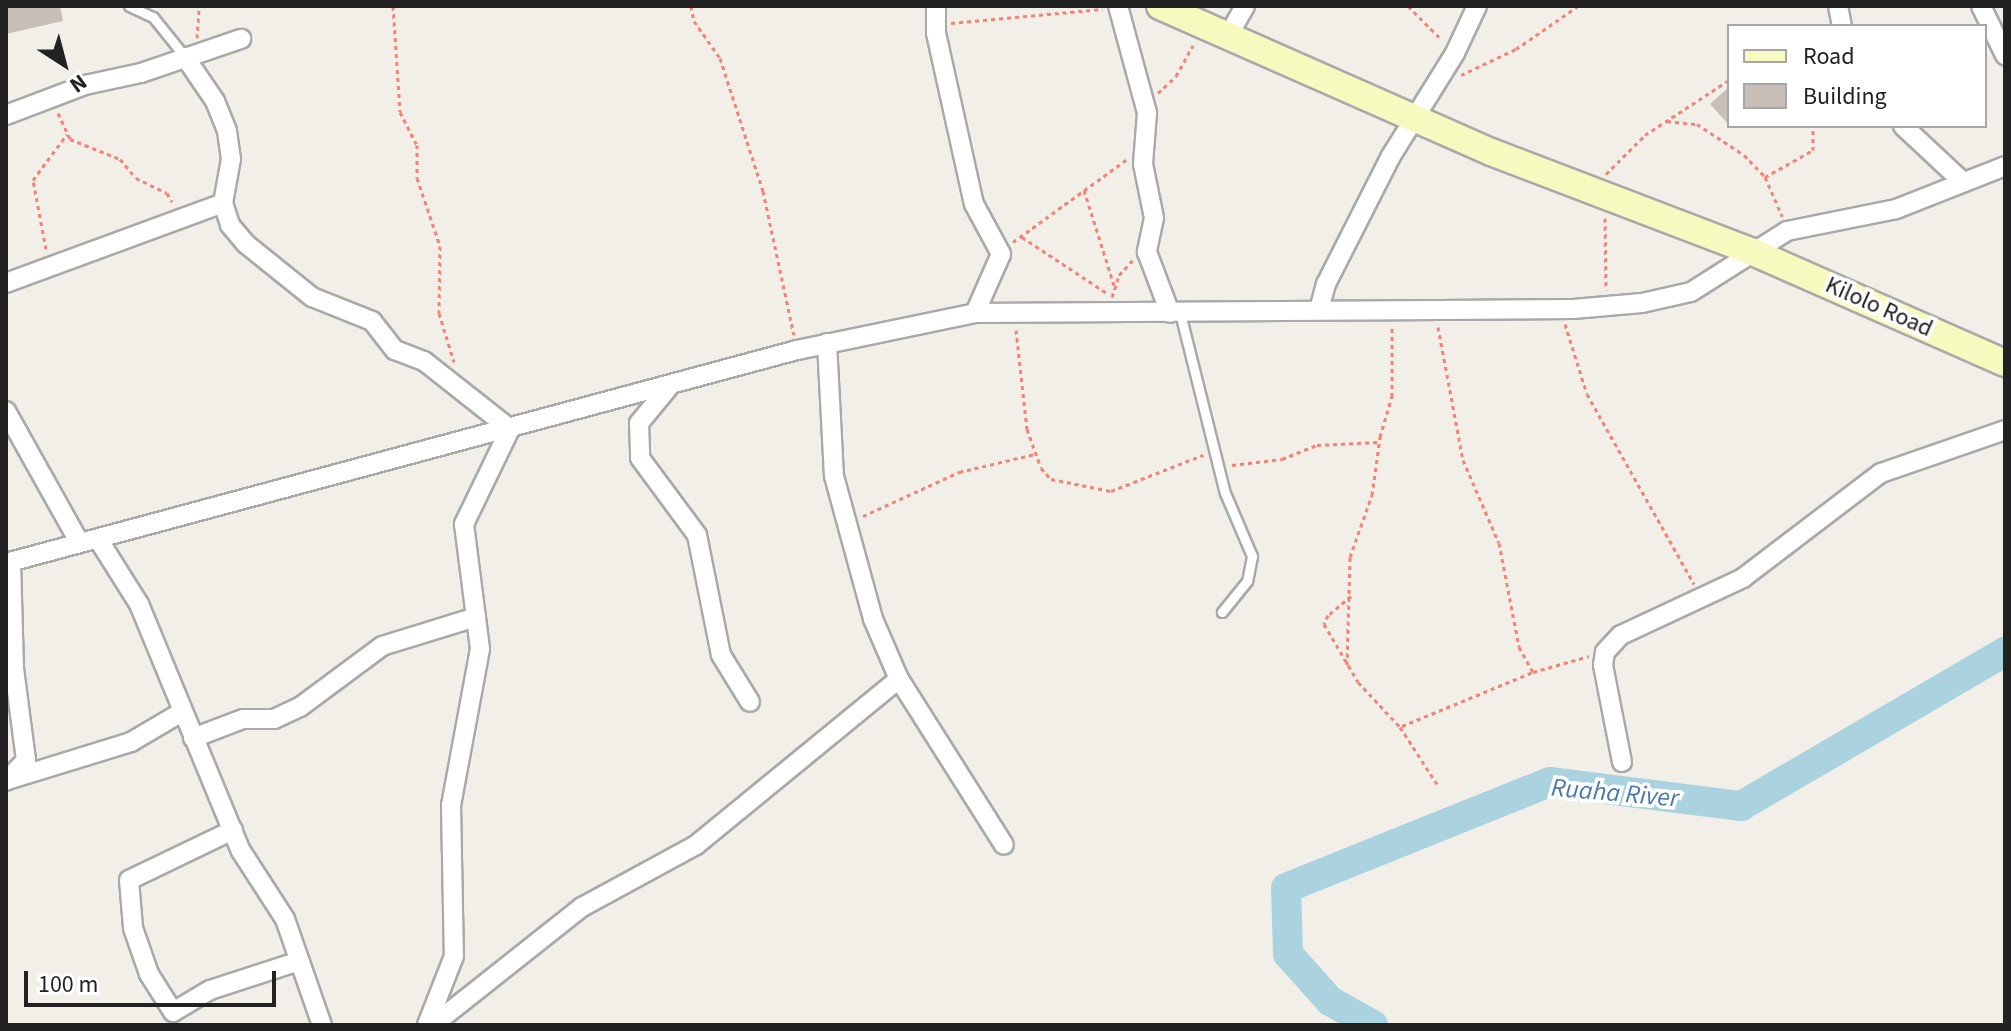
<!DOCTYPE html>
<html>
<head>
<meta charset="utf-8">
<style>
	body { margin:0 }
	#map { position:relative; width:2011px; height:1031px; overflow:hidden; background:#f2efe9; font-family:"Source Sans 3",sans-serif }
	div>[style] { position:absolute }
	.river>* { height:30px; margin:-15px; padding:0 15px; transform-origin:15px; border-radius:15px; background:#aad3df }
	.building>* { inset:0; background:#c7bfb8 }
	.path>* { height:3px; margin-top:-1.5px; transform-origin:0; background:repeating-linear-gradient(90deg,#fa8072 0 4px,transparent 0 8px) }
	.roads { filter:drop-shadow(2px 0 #a9a9a9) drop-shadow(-2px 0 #a9a9a9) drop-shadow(0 2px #a9a9a9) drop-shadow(0 -2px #a9a9a9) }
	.lane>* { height:9px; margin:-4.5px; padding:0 4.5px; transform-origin:4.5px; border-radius:4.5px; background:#fff }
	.street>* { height:18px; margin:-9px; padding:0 9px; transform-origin:9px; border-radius:9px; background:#fff }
	.secondary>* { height:26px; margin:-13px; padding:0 13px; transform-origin:13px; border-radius:13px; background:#f7fabf }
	span { translate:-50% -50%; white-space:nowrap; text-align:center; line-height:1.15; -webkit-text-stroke:7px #fff; paint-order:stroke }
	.street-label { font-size:24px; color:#222 }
	.water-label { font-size:26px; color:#4a7aab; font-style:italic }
	.frame { position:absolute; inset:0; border:8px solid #222; pointer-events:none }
	.legend { position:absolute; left:1727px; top:24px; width:260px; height:104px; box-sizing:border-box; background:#fff; border:2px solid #a7a7a7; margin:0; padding:10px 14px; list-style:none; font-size:24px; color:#222 }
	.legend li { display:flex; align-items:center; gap:16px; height:40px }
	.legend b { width:40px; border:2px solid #a7a7a7 }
	.north { position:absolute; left:24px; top:24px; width:80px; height:80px; -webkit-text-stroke:6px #fff; paint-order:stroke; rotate:144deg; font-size:22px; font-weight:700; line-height:32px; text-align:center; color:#222 }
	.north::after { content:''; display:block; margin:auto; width:28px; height:36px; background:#222; clip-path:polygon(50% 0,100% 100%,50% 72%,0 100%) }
	.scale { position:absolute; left:24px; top:971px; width:252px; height:36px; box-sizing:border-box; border:4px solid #222; border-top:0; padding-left:10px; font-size:24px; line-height:28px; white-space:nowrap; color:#222; -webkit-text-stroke:6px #fff; paint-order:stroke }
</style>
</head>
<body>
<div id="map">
	<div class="river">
		<div style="left:1373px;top:1025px;width:49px;rotate:-150.8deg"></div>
		<div style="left:1330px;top:1001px;width:63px;rotate:-131.8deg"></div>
		<div style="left:1288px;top:954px;width:66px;rotate:-91.7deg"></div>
		<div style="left:1286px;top:888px;width:284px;rotate:-21.9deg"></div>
		<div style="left:1550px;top:782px;width:193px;rotate:7.2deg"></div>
		<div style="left:1741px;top:806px;width:306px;rotate:-30.3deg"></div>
	</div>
	<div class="building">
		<div style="clip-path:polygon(6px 6px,60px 6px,63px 21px,6px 34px)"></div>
		<div style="clip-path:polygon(1729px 87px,1729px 125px,1710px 104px)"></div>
	</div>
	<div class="path">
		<div style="left:393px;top:6px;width:106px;rotate:86.2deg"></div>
		<div style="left:400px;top:112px;width:37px;rotate:63deg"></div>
		<div style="left:417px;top:145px;width:33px;rotate:90deg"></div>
		<div style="left:417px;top:178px;width:72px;rotate:71.3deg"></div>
		<div style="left:440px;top:246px;width:67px;rotate:90.9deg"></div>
		<div style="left:439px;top:313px;width:51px;rotate:73deg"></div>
		<div style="left:691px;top:6px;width:15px;rotate:79deg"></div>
		<div style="left:694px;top:21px;width:45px;rotate:54.9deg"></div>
		<div style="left:720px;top:58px;width:140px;rotate:72.1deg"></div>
		<div style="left:763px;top:191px;width:147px;rotate:77.9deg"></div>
		<div style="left:1408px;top:6px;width:47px;rotate:45deg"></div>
		<div style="left:951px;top:23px;width:152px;rotate:-5.3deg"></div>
		<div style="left:197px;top:38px;width:32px;rotate:-86deg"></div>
		<div style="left:1461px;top:75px;width:61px;rotate:-25.3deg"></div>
		<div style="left:1516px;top:49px;width:75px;rotate:-34.7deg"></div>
		<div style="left:1158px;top:93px;width:25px;rotate:-43deg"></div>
		<div style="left:1176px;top:76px;width:35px;rotate:-61deg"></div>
		<div style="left:58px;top:113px;width:29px;rotate:65deg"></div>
		<div style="left:70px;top:139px;width:54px;rotate:21.8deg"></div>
		<div style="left:120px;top:159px;width:25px;rotate:50deg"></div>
		<div style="left:136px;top:178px;width:34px;rotate:26deg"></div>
		<div style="left:167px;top:193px;width:10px;rotate:61deg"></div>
		<div style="left:1667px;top:121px;width:30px;rotate:6deg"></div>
		<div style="left:1697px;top:124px;width:56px;rotate:33.4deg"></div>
		<div style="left:1744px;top:155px;width:30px;rotate:46deg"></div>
		<div style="left:1765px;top:177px;width:43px;rotate:66.4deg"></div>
		<div style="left:1606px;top:174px;width:55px;rotate:-45deg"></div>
		<div style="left:1645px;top:135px;width:100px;rotate:-33.2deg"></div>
		<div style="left:1765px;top:177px;width:55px;rotate:-29.4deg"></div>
		<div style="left:1813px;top:150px;width:24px;rotate:-90deg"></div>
		<div style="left:1084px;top:190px;width:100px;rotate:72.5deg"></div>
		<div style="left:1605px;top:218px;width:72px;rotate:89.2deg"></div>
		<div style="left:1022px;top:237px;width:103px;rotate:33.5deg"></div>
		<div style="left:1013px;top:242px;width:140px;rotate:-36deg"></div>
		<div style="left:46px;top:249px;width:70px;rotate:-100.7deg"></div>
		<div style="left:33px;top:180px;width:57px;rotate:-53.5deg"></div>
		<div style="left:1112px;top:297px;width:23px;rotate:-72deg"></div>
		<div style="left:1119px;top:275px;width:21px;rotate:-47deg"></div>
		<div style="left:1565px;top:324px;width:73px;rotate:72.6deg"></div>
		<div style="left:1587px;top:394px;width:218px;rotate:60.6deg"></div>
		<div style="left:1438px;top:327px;width:135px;rotate:79.4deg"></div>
		<div style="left:1463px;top:460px;width:90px;rotate:66.6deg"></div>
		<div style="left:1499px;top:543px;width:106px;rotate:79.1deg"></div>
		<div style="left:1519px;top:647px;width:29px;rotate:61deg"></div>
		<div style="left:1016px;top:330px;width:100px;rotate:83.7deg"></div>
		<div style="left:1027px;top:429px;width:41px;rotate:70.3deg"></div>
		<div style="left:1041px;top:468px;width:15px;rotate:48deg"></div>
		<div style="left:1051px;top:479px;width:61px;rotate:11.3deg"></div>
		<div style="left:1111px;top:491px;width:99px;rotate:-21.4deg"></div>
		<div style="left:1232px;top:465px;width:50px;rotate:-6.8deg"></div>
		<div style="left:1282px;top:459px;width:38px;rotate:-22deg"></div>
		<div style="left:1317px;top:445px;width:62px;rotate:-2.8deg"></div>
		<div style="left:863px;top:516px;width:106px;rotate:-24.6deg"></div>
		<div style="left:959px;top:472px;width:78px;rotate:-13.3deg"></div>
		<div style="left:1351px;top:596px;width:30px;rotate:140deg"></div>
		<div style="left:1328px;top:615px;width:10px;rotate:114deg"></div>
		<div style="left:1324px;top:624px;width:67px;rotate:59.6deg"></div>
		<div style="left:1358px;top:682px;width:62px;rotate:47deg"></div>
		<div style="left:1400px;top:727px;width:68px;rotate:57deg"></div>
		<div style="left:1347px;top:665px;width:108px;rotate:-88.4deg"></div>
		<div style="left:1350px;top:557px;width:66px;rotate:-70.5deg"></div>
		<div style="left:1372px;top:495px;width:59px;rotate:-82.1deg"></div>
		<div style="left:1380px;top:437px;width:43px;rotate:-73.7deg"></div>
		<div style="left:1392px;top:396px;width:68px;rotate:-90deg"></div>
		<div style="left:1402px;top:726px;width:142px;rotate:-22.4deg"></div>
		<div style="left:1533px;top:672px;width:58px;rotate:-15.9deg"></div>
	</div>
	<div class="roads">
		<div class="lane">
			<div style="left:129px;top:6px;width:26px;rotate:25deg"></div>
			<div style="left:153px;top:17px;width:51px;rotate:51.3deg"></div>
			<div style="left:1180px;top:313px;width:186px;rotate:76deg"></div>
			<div style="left:1225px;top:493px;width:69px;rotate:66.8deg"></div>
			<div style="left:1252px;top:556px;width:25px;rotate:101deg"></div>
			<div style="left:1247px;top:581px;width:40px;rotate:129deg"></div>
		</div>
		<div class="street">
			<div style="left:936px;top:6px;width:27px;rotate:90deg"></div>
			<div style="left:936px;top:33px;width:175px;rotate:77.5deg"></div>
			<div style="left:974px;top:204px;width:57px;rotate:61.6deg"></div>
			<div style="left:1001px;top:254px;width:64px;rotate:113.8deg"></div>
			<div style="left:1118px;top:6px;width:111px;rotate:74.8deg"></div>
			<div style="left:1147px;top:113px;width:51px;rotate:94.5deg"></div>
			<div style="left:1143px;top:164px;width:55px;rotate:78.5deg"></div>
			<div style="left:1154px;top:218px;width:35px;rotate:102deg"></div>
			<div style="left:1147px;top:252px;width:65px;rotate:69.3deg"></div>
			<div style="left:1838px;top:6px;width:20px;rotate:79deg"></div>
			<div style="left:1981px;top:6px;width:55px;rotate:63.9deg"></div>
			<div style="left:1229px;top:34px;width:32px;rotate:-60deg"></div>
			<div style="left:185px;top:57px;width:53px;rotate:55.7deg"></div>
			<div style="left:215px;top:101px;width:32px;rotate:68deg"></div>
			<div style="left:227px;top:131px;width:28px;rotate:82deg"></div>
			<div style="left:231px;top:159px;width:45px;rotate:100.3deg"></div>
			<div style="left:223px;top:203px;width:23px;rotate:72deg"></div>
			<div style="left:230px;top:225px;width:25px;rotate:50deg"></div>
			<div style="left:246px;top:244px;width:85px;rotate:38.8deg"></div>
			<div style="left:312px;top:297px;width:65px;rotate:21.8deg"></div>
			<div style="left:372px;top:321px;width:37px;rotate:52deg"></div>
			<div style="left:395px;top:350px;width:31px;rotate:21deg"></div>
			<div style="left:424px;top:361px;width:110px;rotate:38.3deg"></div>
			<div style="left:510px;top:429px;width:106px;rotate:115.8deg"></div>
			<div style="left:464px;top:524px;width:126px;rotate:82.7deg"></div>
			<div style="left:480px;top:649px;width:159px;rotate:100.5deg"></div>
			<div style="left:451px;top:805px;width:151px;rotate:88.9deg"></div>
			<div style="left:454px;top:956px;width:74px;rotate:111.4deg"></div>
			<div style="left:6px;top:115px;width:85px;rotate:-20.8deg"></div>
			<div style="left:85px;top:85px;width:57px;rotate:-12.1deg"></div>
			<div style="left:141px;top:73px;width:106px;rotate:-18.8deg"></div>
			<div style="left:1903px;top:126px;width:82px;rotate:43deg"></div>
			<div style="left:6px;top:283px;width:231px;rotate:-20.2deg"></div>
			<div style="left:1319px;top:310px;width:27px;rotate:-75deg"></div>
			<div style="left:1326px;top:284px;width:144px;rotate:-63.1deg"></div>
			<div style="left:1391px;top:156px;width:121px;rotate:-58.1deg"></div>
			<div style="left:1455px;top:53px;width:52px;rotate:-64.9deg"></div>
			<div style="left:827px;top:343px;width:133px;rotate:87deg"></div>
			<div style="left:834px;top:476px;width:148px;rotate:74.7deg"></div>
			<div style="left:873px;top:619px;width:65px;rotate:66.6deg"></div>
			<div style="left:899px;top:679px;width:196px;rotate:57.7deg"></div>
			<div style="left:668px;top:388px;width:45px;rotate:129.6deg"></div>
			<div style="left:639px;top:423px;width:35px;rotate:88deg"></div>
			<div style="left:640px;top:458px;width:96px;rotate:53.5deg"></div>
			<div style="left:697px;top:535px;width:122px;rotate:78.7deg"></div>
			<div style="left:721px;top:655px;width:55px;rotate:58.3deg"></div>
			<div style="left:6px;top:411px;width:148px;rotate:60.8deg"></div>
			<div style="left:98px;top:539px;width:77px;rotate:57.8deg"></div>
			<div style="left:139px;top:604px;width:267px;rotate:67.6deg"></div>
			<div style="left:241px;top:851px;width:81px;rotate:57.1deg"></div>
			<div style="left:285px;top:919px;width:112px;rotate:70.8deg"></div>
			<div style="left:6px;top:563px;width:819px;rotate:-15.07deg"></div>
			<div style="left:797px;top:350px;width:182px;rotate:-11.7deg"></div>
			<div style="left:975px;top:313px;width:598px;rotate:-0.38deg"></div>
			<div style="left:1573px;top:309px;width:69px;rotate:-5deg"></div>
			<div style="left:1642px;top:303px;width:50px;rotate:-12.7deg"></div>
			<div style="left:1691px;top:292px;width:114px;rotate:-32.4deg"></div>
			<div style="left:1787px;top:231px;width:111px;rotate:-11.4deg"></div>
			<div style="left:1896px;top:209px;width:117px;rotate:-21.5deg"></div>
			<div style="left:193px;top:738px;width:53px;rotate:-20.8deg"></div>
			<div style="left:243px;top:719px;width:31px"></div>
			<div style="left:274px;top:719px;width:29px;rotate:-25deg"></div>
			<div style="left:300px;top:707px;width:102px;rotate:-36.6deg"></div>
			<div style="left:382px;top:646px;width:98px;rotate:-17.1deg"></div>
			<div style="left:1622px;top:762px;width:99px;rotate:-101.1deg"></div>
			<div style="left:1603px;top:665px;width:13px;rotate:-81deg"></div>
			<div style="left:1605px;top:652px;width:23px;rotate:-47deg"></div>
			<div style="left:1621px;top:635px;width:135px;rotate:-25deg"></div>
			<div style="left:1743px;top:578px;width:173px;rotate:-37.3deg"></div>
			<div style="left:1881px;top:473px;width:131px;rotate:-19.1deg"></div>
			<div style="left:11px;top:779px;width:126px;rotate:-17.1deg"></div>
			<div style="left:131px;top:742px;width:59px;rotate:-30.5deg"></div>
			<div style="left:6px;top:781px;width:29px;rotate:-46deg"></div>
			<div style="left:26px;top:760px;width:92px;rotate:-97.5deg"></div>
			<div style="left:14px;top:669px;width:107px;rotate:-91.6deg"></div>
			<div style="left:233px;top:830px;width:115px;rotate:154.3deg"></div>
			<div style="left:129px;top:880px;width:48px;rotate:85.2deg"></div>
			<div style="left:133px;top:928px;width:49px;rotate:70.8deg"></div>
			<div style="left:149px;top:974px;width:45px;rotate:57.7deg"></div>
			<div style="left:173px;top:1012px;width:43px;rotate:-30.7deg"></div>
			<div style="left:210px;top:990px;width:94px;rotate:-18deg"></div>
			<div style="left:433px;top:1025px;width:190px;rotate:-38.4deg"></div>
			<div style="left:582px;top:907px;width:130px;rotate:-28.5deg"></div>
			<div style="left:696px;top:845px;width:262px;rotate:-39.3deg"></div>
		</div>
		<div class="secondary">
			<div style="left:1160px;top:6px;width:362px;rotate:23.8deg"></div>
			<div style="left:1491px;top:152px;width:280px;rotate:20.9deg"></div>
			<div style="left:1753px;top:252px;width:275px;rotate:23.8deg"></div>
		</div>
	</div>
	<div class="street-label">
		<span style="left:1879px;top:307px;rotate:24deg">Kilolo Road</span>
	</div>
	<div class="water-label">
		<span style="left:1615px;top:793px;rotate:5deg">Ruaha River</span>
	</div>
	<div class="frame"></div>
	<ul class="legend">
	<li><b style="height:10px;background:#f7fabf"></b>Road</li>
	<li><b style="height:22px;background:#c7bfb8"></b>Building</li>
	</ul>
	<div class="north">N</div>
	<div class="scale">100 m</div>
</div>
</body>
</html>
